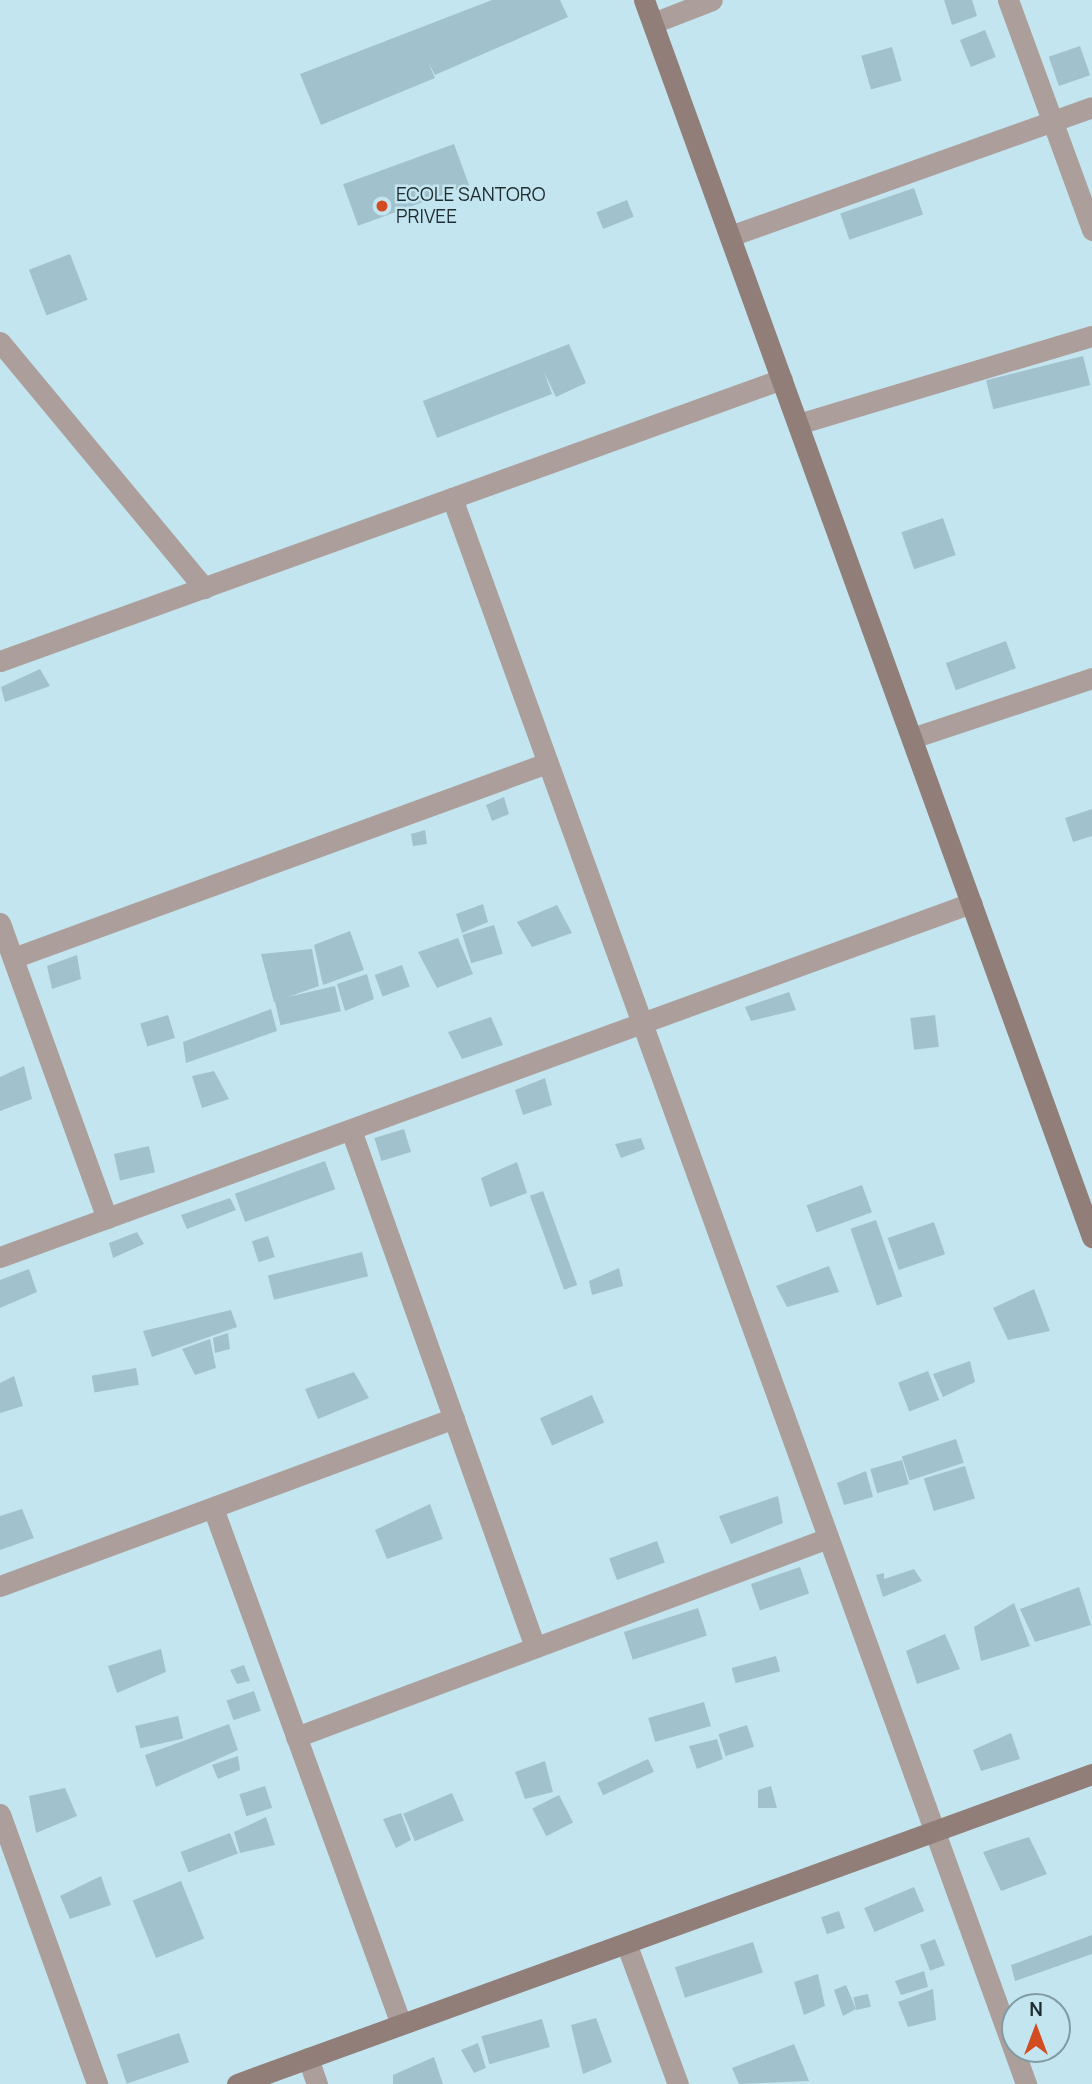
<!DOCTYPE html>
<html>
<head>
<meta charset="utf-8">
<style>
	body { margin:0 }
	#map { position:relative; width:1092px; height:2084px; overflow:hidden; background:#c3e5f0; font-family:Manrope,sans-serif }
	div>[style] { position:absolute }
	.building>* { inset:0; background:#a1c2cd; transform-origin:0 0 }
	.street>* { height:21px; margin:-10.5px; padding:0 10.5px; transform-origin:10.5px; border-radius:10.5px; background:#ac9e9a }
	.secondary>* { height:21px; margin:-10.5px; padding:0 10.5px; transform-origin:10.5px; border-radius:10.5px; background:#927e79 }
	.dots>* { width:19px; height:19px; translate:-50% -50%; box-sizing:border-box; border:4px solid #c3e5f0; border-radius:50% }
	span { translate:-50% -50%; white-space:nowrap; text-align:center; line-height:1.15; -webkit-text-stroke:5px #c3e5f0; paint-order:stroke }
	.poi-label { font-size:19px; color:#1f2c30 }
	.left { translate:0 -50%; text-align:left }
	.north { position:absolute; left:1001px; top:1993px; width:70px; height:70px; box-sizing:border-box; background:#c3e5f0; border:2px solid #819ba3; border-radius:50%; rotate:0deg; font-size:19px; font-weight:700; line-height:28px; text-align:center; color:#1f2c30 }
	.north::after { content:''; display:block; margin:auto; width:24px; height:32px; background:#d34b21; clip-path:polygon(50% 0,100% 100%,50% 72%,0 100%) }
</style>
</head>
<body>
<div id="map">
	<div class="building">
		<div style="clip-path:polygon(492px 0,560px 0,568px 17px,435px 75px,428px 62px,435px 78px,321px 125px,300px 74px)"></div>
		<div style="clip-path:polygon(944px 0,972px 0,977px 16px,952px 25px)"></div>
		<div style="left:985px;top:30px;width:29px;height:27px;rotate:68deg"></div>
		<div style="left:1080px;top:46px;width:31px;height:33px;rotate:71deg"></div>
		<div style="left:892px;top:47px;width:35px;height:32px;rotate:74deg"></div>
		<div style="left:454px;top:144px;width:44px;height:118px;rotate:70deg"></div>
		<div style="left:914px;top:188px;width:28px;height:78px;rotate:71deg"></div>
		<div style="left:627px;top:200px;width:18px;height:33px;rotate:68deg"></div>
		<div style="left:70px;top:254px;width:49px;height:44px;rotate:69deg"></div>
		<div style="clip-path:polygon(569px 344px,586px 383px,556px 397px,544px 372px,552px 394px,437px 438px,423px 401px)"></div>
		<div style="left:1083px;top:356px;width:30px;height:100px;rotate:76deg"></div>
		<div style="left:943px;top:518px;width:39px;height:44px;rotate:71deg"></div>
		<div style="left:1006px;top:641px;width:29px;height:64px;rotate:70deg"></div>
		<div style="clip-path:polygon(40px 669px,50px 686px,5px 702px,1px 687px)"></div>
		<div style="clip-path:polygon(504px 797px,509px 814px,492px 821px,486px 805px)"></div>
		<div style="clip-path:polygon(1092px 809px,1092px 836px,1073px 842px,1065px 818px)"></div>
		<div style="clip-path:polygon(425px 830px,427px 844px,413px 846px,411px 834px)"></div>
		<div style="clip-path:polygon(483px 904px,488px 922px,462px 933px,456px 914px)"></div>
		<div style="clip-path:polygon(557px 905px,572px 933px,532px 947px,517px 922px)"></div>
		<div style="left:494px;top:925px;width:30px;height:33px;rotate:73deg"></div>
		<div style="clip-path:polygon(350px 931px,364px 970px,323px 985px,314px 945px)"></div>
		<div style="clip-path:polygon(458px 938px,473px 974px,437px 988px,418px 952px)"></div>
		<div style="clip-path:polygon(312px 949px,319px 986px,274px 1002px,261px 954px)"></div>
		<div style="clip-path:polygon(77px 955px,81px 979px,52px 989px,47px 966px)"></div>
		<div style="left:402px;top:965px;width:23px;height:29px;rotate:70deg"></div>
		<div style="clip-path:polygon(367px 974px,374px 999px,345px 1011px,337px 984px)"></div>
		<div style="left:335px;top:986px;width:26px;height:62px;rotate:77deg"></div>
		<div style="clip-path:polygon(789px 992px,796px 1010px,751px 1021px,745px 1007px)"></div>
		<div style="clip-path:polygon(271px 1009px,277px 1031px,186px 1063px,183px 1042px)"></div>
		<div style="left:168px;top:1015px;width:24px;height:29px;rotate:73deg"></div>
		<div style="left:935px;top:1015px;width:32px;height:25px;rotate:83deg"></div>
		<div style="clip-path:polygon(491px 1017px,503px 1045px,462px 1059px,448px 1032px)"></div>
		<div style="clip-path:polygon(24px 1066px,32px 1099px,0 1111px,0 1077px)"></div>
		<div style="clip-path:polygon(214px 1071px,229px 1099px,202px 1108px,192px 1076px)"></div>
		<div style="clip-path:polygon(545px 1078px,552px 1105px,523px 1115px,515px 1090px)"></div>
		<div style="left:404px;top:1129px;width:24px;height:31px;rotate:73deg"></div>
		<div style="clip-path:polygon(641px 1138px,645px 1149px,621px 1158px,615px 1144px)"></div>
		<div style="left:149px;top:1146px;width:27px;height:36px;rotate:77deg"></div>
		<div style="left:325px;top:1161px;width:30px;height:96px;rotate:70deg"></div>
		<div style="clip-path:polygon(517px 1162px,527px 1193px,490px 1207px,481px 1178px)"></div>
		<div style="left:862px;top:1185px;width:29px;height:59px;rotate:70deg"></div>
		<div style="left:543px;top:1191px;width:100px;height:14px;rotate:70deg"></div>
		<div style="clip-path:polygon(230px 1198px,236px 1210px,187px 1229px,181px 1215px)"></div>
		<div style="left:876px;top:1220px;width:81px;height:27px;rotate:71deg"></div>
		<div style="left:934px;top:1222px;width:34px;height:49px;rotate:71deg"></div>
		<div style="clip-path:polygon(137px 1232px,144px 1244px,113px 1258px,109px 1243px)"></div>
		<div style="left:268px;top:1236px;width:22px;height:17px;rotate:72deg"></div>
		<div style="left:362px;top:1252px;width:25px;height:97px;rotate:76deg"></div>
		<div style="clip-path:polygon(829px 1266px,839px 1292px,787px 1307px,776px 1286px)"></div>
		<div style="clip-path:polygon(619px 1268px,623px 1286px,592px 1295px,589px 1281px)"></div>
		<div style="clip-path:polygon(29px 1269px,37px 1292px,0 1308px,0 1280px)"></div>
		<div style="clip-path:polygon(1034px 1289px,1050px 1331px,1008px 1340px,993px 1308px)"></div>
		<div style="clip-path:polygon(231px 1310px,237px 1327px,152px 1357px,143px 1331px)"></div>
		<div style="clip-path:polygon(228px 1333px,230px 1349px,215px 1353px,213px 1338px)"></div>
		<div style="clip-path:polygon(210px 1339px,216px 1368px,195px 1375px,182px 1349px)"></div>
		<div style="clip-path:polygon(970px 1361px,975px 1382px,943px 1397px,933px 1374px)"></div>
		<div style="left:136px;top:1368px;width:17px;height:45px;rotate:80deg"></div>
		<div style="left:928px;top:1371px;width:31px;height:32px;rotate:69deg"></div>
		<div style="clip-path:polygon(354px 1372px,369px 1398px,318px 1419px,305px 1389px)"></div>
		<div style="clip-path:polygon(14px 1376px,23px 1406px,0 1413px,0 1383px)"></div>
		<div style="left:592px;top:1395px;width:30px;height:57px;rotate:66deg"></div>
		<div style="left:956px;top:1439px;width:25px;height:57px;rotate:72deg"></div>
		<div style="left:902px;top:1460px;width:25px;height:33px;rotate:74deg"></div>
		<div style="left:965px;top:1466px;width:34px;height:43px;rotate:73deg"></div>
		<div style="clip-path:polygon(866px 1471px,873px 1497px,844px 1505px,837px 1483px)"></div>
		<div style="clip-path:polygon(778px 1496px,783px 1523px,731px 1544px,719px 1516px)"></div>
		<div style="clip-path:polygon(430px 1504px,443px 1539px,387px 1559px,375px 1530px)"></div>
		<div style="clip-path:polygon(22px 1509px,34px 1538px,0 1550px,0 1516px)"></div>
		<div style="left:657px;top:1541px;width:23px;height:51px;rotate:70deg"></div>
		<div style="left:800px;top:1567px;width:28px;height:52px;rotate:71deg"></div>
		<div style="clip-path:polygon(914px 1569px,922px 1581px,883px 1597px,876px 1575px,884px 1573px,884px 1579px)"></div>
		<div style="clip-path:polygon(1079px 1587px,1091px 1625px,1035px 1642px,1020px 1609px)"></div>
		<div style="clip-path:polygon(1014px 1603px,1030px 1646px,981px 1661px,974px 1627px)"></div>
		<div style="left:698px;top:1608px;width:29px;height:78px;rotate:72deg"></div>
		<div style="clip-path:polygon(945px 1634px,960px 1669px,917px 1684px,906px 1651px)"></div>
		<div style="clip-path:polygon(161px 1649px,166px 1672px,117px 1693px,108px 1666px)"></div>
		<div style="left:776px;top:1656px;width:16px;height:46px;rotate:75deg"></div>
		<div style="clip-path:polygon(244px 1665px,250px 1681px,237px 1684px,230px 1670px)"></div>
		<div style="left:254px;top:1691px;width:21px;height:29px;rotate:71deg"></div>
		<div style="left:704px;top:1702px;width:25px;height:58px;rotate:74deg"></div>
		<div style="left:178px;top:1716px;width:23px;height:44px;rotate:77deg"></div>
		<div style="clip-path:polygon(229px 1724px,238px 1750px,156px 1787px,145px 1755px)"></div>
		<div style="left:747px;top:1725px;width:23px;height:30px;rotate:72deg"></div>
		<div style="clip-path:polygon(1011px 1733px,1020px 1759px,981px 1771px,973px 1750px)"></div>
		<div style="clip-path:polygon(717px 1739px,723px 1759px,697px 1769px,689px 1746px)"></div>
		<div style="clip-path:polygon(238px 1756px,240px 1770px,218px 1779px,212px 1765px)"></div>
		<div style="left:648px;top:1759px;width:14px;height:56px;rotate:65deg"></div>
		<div style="clip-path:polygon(545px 1761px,553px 1792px,525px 1799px,515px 1772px)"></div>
		<div style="left:265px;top:1786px;width:23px;height:27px;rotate:72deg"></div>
		<div style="clip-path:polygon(771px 1786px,777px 1808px,758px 1808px,758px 1790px)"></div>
		<div style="clip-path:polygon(65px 1788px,77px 1816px,36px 1833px,29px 1796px)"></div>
		<div style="left:452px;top:1793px;width:30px;height:53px;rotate:67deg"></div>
		<div style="left:559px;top:1795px;width:31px;height:30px;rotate:63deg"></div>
		<div style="clip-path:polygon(401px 1813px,411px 1840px,396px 1848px,383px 1819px)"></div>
		<div style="clip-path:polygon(266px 1817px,275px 1845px,240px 1853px,234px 1832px)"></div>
		<div style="left:230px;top:1833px;width:22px;height:53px;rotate:69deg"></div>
		<div style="clip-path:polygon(1029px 1837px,1047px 1874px,1001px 1891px,983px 1852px)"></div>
		<div style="clip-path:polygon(101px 1876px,111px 1905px,70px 1919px,60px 1896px)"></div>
		<div style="left:181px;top:1881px;width:62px;height:52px;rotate:68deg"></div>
		<div style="left:914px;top:1887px;width:26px;height:54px;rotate:67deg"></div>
		<div style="left:839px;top:1911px;width:18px;height:19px;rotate:71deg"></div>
		<div style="clip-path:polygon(1092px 1935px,1092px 1954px,1015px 1981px,1011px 1965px)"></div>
		<div style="left:935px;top:1939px;width:28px;height:16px;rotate:69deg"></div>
		<div style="left:753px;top:1942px;width:32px;height:82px;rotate:72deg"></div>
		<div style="clip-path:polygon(924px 1971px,928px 1987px,901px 1995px,895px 1981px)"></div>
		<div style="clip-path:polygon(818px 1974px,825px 2006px,804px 2015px,794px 1982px)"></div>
		<div style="clip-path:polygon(846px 1985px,856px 2009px,843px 2016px,834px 1990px)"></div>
		<div style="clip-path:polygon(933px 1989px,936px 2020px,908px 2027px,898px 2002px)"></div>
		<div style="left:868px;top:1994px;width:13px;height:15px;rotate:77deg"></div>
		<div style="clip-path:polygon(596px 2018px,612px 2062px,583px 2074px,571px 2025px)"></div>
		<div style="left:542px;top:2019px;width:29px;height:63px;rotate:74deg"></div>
		<div style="left:179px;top:2033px;width:31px;height:66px;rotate:71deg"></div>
		<div style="clip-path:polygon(478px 2043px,486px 2068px,474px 2073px,461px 2050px)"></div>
		<div style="clip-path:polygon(794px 2044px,809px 2081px,739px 2084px,732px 2068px)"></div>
		<div style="clip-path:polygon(434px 2057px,443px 2084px,393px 2084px,393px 2075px)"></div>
	</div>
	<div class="street">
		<div style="left:1008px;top:0;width:245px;rotate:69.9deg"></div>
		<div style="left:653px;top:23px;width:63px;rotate:-21.3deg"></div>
		<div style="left:730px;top:236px;width:384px;rotate:-19.6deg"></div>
		<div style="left:0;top:342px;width:320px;rotate:50.3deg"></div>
		<div style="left:798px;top:424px;width:307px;rotate:-16.7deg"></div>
		<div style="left:452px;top:498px;width:1687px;rotate:70.1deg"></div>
		<div style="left:0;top:661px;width:831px;rotate:-19.83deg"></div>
		<div style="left:912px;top:738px;width:190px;rotate:-18.4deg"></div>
		<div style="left:0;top:923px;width:314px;rotate:70.1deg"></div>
		<div style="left:13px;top:958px;width:568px;rotate:-20.06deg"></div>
		<div style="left:351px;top:1130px;width:549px;rotate:70.41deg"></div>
		<div style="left:0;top:1257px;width:1034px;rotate:-20.03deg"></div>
		<div style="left:213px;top:1508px;width:549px;rotate:69.98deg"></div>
		<div style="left:0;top:1586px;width:484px;rotate:-20.3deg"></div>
		<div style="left:296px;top:1737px;width:568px;rotate:-20.51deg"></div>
		<div style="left:0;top:1814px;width:287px;rotate:70.2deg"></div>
		<div style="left:626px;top:1943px;width:150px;rotate:69.8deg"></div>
		<div style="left:308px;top:2058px;width:28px;rotate:71deg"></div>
	</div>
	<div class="secondary">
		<div style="left:644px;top:0;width:1316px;rotate:70.09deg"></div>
		<div style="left:237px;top:2084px;width:909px;rotate:-19.93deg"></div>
	</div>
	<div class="dots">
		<div style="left:382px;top:206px;background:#d34b21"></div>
	</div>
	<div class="poi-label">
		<span class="left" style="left:396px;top:206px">ECOLE SANTORO<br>PRIVEE</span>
	</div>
	<div class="north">N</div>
</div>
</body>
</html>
